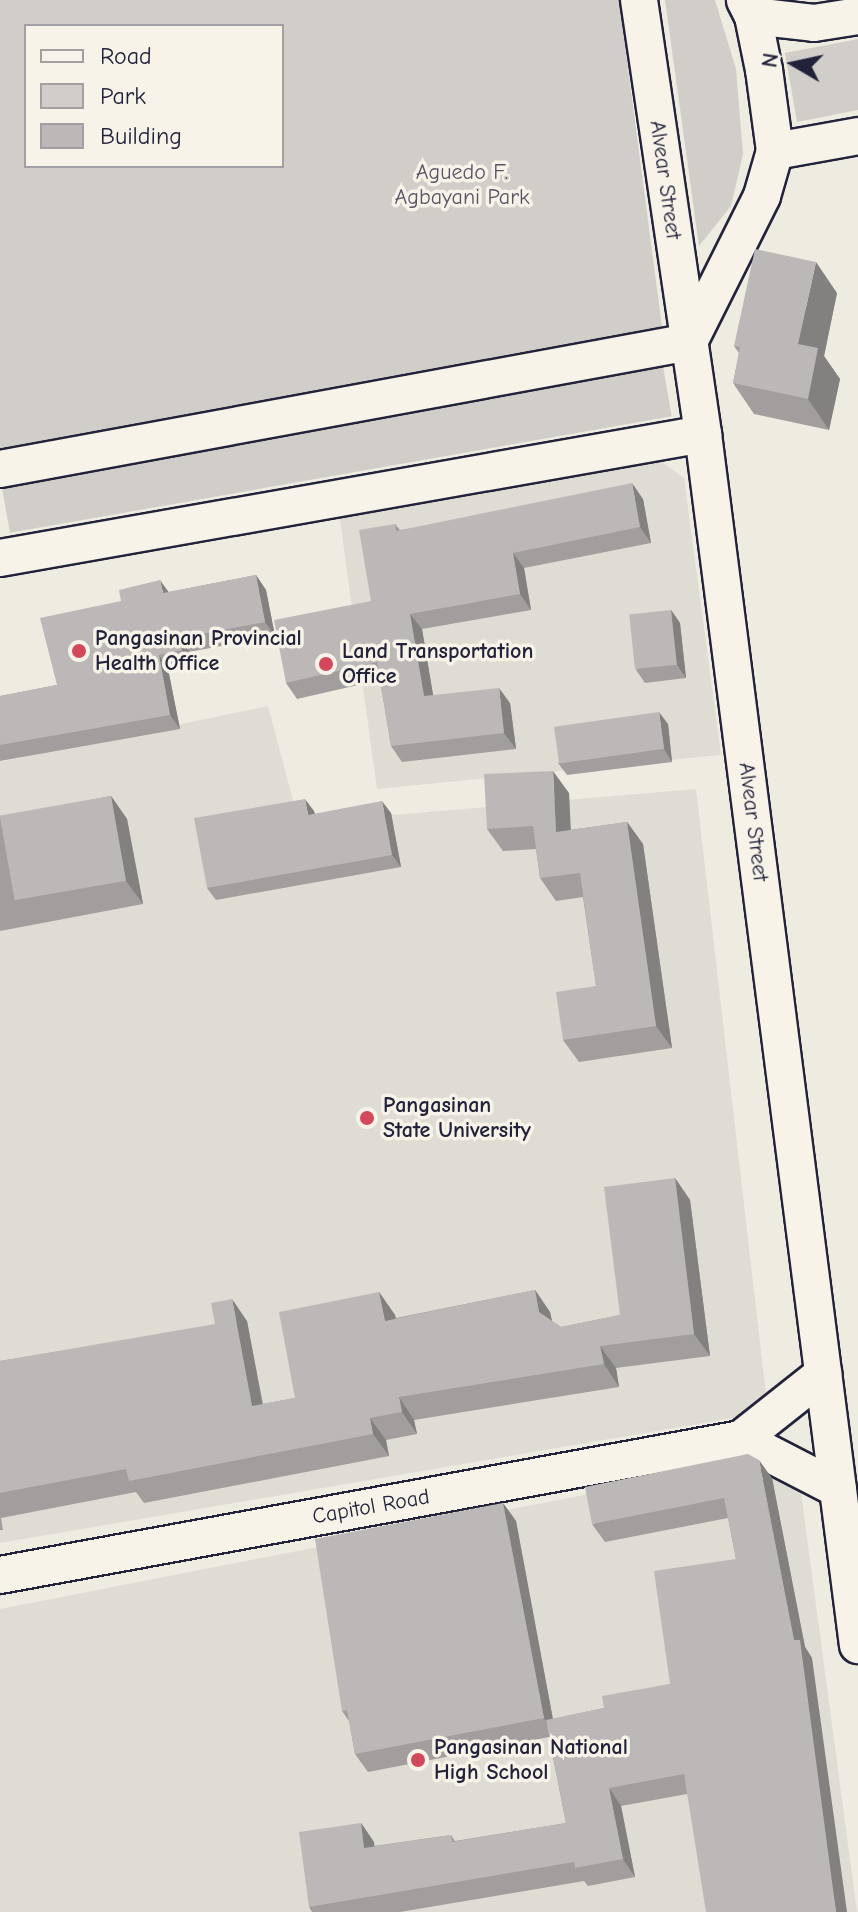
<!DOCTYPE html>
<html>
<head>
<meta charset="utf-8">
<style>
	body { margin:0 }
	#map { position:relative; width:858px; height:1912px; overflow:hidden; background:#eeebe1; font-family:"Comic Neue",sans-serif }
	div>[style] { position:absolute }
	.built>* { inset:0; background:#dfdcd4 }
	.green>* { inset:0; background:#d1cdc9; transform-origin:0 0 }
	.roads { filter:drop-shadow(2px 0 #22223b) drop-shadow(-2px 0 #22223b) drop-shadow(0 2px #22223b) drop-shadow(0 -2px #22223b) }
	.minor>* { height:36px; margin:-18px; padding:0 18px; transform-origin:18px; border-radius:18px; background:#f7f3e8 }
	.wall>* { inset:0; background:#a19e9d }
	.shaded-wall>* { inset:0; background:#838180 }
	.building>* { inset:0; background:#bbb8b7; transform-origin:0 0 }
	.dots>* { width:22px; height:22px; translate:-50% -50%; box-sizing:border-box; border:4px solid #f7f3e8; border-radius:50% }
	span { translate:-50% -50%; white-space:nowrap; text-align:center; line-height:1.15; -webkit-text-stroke:7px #f7f3e8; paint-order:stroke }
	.park-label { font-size:22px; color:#575566 }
	.street-label { font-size:22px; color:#22223b }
	.poi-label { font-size:22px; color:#22223b; font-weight:700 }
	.left { translate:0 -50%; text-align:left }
	.legend { position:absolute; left:24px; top:24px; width:260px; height:144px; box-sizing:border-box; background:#f7f3e8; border:2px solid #a29fa3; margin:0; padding:10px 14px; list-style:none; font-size:24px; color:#22223b }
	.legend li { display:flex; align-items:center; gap:16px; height:40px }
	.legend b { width:40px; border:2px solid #a29fa3 }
	.north { position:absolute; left:754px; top:24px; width:80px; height:80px; -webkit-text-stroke:6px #f7f3e8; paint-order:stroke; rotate:279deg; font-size:22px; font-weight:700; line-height:32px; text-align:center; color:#22223b }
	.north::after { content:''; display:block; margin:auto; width:28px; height:36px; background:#22223b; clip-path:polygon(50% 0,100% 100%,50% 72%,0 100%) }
</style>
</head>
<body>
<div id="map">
	<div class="built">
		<div style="clip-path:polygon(649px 453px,684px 478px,721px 755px,377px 789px,339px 513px)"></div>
		<div style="clip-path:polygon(268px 706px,299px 823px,696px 789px,768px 1412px,0 1543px,0 762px)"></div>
		<div style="clip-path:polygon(752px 1449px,800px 1485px,857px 1912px,0 1912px,0 1609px,579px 1496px)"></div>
	</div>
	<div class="green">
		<div style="clip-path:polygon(evenodd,0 0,619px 0,662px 327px,645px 335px,0 455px,0 0,26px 26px,282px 26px,282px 166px,26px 166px,26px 26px)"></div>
		<div style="clip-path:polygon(665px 0,715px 0,736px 69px,743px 154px,731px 206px,699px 246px)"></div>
		<div style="clip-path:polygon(858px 39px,858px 110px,797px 122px,785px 53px)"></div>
		<div style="left:662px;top:361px;width:56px;height:672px;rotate:80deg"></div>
	</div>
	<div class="roads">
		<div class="minor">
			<div style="left:639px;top:0;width:439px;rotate:81.6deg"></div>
			<div style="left:703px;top:434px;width:1221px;rotate:82.71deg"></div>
			<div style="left:753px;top:16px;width:61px;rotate:6.5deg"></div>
			<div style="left:814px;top:23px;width:45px;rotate:-9deg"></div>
			<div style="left:775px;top:151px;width:84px;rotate:-10.2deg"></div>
			<div style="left:0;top:469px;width:701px;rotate:-10.44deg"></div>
			<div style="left:689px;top:342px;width:163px;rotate:-63.4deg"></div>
			<div style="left:762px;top:196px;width:47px;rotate:-73.9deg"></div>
			<div style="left:775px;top:151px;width:82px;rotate:-97.7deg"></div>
			<div style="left:764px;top:70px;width:55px;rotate:-101.5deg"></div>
			<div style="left:753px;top:16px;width:18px;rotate:-117deg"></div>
			<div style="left:0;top:558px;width:714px;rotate:-10deg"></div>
			<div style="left:741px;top:1439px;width:109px;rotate:27.3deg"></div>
			<div style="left:0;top:1575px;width:753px;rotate:-10.4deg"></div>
			<div style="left:741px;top:1439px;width:105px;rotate:-38.4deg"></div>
		</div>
	</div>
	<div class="wall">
		<div style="clip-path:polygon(837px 293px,824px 356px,840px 379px,829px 430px,754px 414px,733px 383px,739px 353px,734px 346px)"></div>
		<div style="clip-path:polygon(643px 499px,651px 543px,524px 568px,531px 610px,422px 629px,433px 696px,510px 703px,516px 749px,402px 762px,391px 746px,380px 680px,297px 699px,286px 683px,371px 601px,395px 524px,400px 530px)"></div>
		<div style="clip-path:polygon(256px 575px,266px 590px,275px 636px,189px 652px,192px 664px,168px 669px,180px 729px,0 761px,0 696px,57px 685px,169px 592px)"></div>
		<div style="clip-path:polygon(671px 610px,680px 623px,686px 678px,645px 683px,636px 670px)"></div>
		<div style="clip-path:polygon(668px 724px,672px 762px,567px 775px,558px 763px)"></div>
		<div style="clip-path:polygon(569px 793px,570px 830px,627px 822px,643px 844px,672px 1048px,579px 1062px,563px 1040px,596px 986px,583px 897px,556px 901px,540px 878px,536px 849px,503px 851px,487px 829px)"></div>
		<div style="clip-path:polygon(111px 796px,127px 819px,143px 904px,0 931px,0 817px)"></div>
		<div style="clip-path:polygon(314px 811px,315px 814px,391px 813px,401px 867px,216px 900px,207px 888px)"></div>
		<div style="clip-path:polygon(675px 1178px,690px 1200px,710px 1356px,616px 1368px,619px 1387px,414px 1420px,417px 1434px,386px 1440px,389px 1456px,144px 1503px,136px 1492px,1px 1518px,3px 1530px,0 1530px,0 1361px,247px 1321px,263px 1404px,295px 1398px,379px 1292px,395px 1315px,396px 1318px,535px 1290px,550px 1312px,552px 1321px,561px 1327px,620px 1315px)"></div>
		<div style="clip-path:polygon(772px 1478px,805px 1647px,812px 1658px,687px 1794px,621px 1806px,635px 1877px,588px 1886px,584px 1881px,400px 1912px,312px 1912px,309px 1907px,361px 1823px,374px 1842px,374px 1846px,451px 1835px,455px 1841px,566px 1823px,549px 1737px,368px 1772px,355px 1754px,349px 1721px,342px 1711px,503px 1503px,516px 1521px,553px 1719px,604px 1708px,670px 1684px,736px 1559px,728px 1518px,605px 1542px,592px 1524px)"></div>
	</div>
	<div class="shaded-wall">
		<div style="clip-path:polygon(816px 262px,837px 293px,824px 356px,840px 379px,829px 430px,808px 399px,798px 344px)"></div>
		<div style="clip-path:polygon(632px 483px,643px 499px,651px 543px,640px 527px)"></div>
		<div style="clip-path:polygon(513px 553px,524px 568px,531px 610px,520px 594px)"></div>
		<div style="clip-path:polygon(256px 575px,266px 590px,275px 636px,265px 622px)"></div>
		<div style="clip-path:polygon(160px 580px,170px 594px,163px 593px)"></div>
		<div style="clip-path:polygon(671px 610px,680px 623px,686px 678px,677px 665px)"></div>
		<div style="clip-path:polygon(410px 614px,422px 629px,436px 712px,424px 696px)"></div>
		<div style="clip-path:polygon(180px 638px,189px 652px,192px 664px,182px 650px)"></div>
		<div style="clip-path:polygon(159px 655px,168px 669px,180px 729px,170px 715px)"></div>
		<div style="clip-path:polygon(499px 688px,510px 703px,516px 749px,504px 733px)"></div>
		<div style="clip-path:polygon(659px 712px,668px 724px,672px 762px,664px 749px)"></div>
		<div style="clip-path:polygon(553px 771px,569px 793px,572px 854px,556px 832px)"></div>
		<div style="clip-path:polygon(111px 796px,127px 819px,143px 904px,126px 881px)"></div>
		<div style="clip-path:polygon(305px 799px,314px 811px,317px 827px,308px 815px)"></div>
		<div style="clip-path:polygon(382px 801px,391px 813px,401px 867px,392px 855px)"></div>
		<div style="clip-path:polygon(627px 822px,643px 844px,672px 1048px,656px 1026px)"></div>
		<div style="clip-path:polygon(675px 1178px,690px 1200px,710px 1356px,694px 1334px)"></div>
		<div style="clip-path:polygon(535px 1290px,550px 1312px,555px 1334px,539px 1312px)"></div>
		<div style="clip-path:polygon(379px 1292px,395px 1315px,400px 1343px,385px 1321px)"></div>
		<div style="clip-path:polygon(232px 1299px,247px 1321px,267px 1429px,252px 1406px)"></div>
		<div style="clip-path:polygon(600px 1346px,616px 1368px,619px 1387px,604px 1364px)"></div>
		<div style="clip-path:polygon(399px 1397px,414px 1420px,417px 1434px,402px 1412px)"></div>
		<div style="clip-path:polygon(370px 1418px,386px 1440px,389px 1456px,373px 1434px)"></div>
		<div style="clip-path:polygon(759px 1460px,772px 1478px,805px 1647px,812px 1658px,847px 1912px,836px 1912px,794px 1640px)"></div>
		<div style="clip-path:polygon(503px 1503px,516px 1521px,556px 1736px,544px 1718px)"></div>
		<div style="clip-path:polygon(609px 1788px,621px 1806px,635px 1877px,623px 1859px)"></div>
		<div style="clip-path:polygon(361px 1823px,374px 1842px,377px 1866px,364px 1848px)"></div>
	</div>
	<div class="building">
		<div style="clip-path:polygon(755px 249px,816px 262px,798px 344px,818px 348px,808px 399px,733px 383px,740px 347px,734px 346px)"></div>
		<div style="clip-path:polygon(632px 483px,640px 527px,513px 553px,520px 594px,410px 614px,424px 696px,499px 688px,504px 733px,391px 746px,377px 662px,286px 683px,274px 620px,371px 601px,359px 530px,395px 524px,396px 531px)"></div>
		<div style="clip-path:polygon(256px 575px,265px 622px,180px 638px,182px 650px,159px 655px,170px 715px,0 745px,0 696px,57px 685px,40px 618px,121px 601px,119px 590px,160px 580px,163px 593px)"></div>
		<div style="left:671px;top:610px;width:55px;height:42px;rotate:84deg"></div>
		<div style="left:659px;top:712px;width:37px;height:106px;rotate:82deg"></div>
		<div style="clip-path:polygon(553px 771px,556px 832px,627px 822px,656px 1026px,563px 1040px,556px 992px,596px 986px,580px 873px,540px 878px,533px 826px,487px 829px,484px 774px)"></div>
		<div style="left:111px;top:796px;width:86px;height:113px;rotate:80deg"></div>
		<div style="clip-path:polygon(305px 799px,308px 815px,382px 801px,392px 855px,207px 888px,194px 818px)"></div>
		<div style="clip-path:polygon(675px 1178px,694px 1334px,600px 1346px,604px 1364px,399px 1397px,402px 1412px,370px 1418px,373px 1434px,129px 1481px,126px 1469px,0 1493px,0 1361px,215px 1324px,211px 1303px,232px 1299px,252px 1406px,295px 1398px,279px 1312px,379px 1292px,385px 1321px,535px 1290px,539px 1312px,561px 1327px,620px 1315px,604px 1187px)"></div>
		<div style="clip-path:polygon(748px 1454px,759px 1460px,794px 1640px,800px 1640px,836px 1912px,706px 1912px,684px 1774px,609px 1788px,623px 1859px,575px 1868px,574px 1862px,309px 1907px,299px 1832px,361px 1823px,364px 1848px,451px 1835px,452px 1842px,566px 1823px,546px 1720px,604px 1708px,602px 1696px,670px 1684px,654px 1571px,736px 1559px,724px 1498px,592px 1524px,585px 1487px)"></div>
		<div style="clip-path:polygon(503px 1503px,544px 1718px,355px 1754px,347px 1710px,342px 1711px,315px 1539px)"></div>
	</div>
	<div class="dots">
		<div style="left:79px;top:651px;background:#d1495b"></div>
		<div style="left:326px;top:664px;background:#d1495b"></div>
		<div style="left:367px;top:1118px;background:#d1495b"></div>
		<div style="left:418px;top:1760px;background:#d1495b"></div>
	</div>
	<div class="park-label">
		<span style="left:462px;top:185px">Aguedo F.<br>Agbayani Park</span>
	</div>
	<div class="street-label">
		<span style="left:665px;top:180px;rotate:82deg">Alvear Street</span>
		<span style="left:753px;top:822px;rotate:83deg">Alvear Street</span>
		<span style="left:371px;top:1507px;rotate:-10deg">Capitol Road</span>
	</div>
	<div class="poi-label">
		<span class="left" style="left:95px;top:651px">Pangasinan Provincial<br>Health Office</span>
		<span class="left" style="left:342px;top:664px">Land Transportation<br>Office</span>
		<span class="left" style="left:383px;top:1118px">Pangasinan<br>State University</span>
		<span class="left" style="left:434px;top:1760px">Pangasinan National<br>High School</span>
	</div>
	<ul class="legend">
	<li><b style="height:10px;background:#f7f3e8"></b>Road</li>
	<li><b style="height:22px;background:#d1cdc9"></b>Park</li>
	<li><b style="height:22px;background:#bbb8b7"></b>Building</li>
	</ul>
	<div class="north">N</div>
</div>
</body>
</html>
